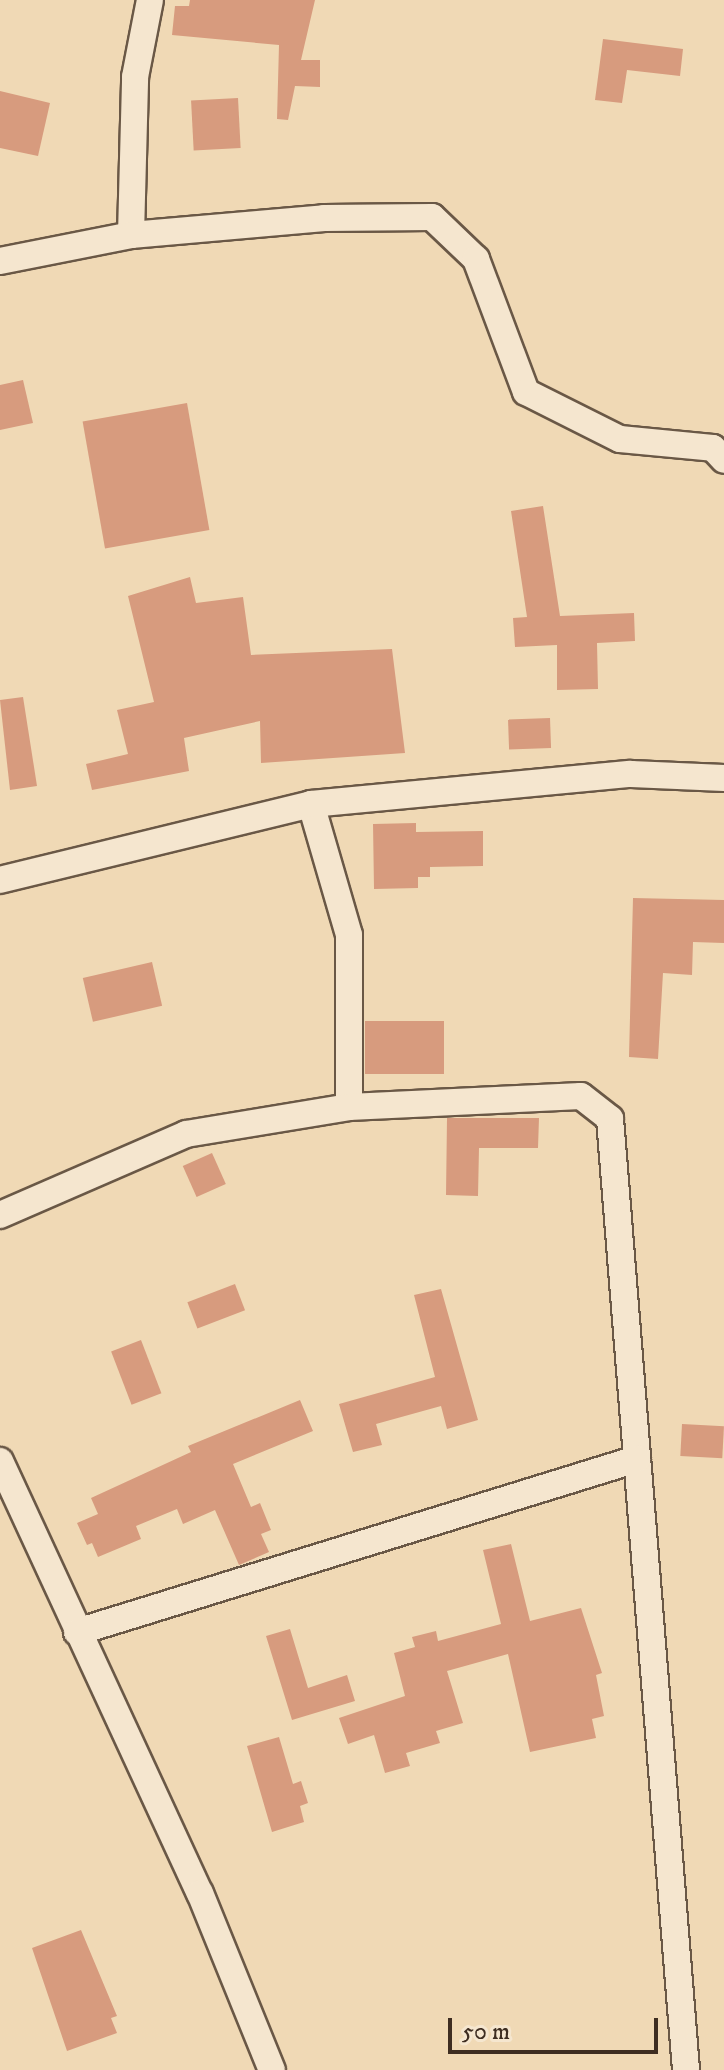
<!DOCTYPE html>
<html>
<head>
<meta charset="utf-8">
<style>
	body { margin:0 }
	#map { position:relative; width:724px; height:2070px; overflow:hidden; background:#f0d9b5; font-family:"IM FELL DW Pica",serif }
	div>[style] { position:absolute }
	.building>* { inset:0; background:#d79b7e; transform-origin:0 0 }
	.roads { filter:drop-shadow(2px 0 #6a5846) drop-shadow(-2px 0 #6a5846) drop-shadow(0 2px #6a5846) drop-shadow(0 -2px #6a5846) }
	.street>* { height:26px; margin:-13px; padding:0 13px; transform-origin:13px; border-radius:13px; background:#f5e6cf }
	span { translate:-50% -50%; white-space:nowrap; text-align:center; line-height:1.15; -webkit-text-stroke:7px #f5e6cf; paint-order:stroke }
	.scale { position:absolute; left:448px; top:2018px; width:210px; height:36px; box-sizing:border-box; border:4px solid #3e2d21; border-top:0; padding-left:10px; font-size:24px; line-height:28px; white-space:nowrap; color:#3e2d21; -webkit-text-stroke:6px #f5e6cf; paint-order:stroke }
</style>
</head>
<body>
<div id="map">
	<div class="building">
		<div style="clip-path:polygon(190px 0,315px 0,301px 60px,320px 60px,320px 87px,295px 86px,288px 120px,277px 119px,279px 45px,172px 35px,175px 6px,189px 6px)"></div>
		<div style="clip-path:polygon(603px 39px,683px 49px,680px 76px,627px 70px,622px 103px,595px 100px)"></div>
		<div style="clip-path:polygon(0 91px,50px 103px,38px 156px,0 148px)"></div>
		<div style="left:238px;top:98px;width:50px;height:47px;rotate:87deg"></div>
		<div style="clip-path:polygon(23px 380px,33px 423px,0 430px,0 385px)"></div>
		<div style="left:187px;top:403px;width:129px;height:106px;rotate:80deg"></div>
		<div style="clip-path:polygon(543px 506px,560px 616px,634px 613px,635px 641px,597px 643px,598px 689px,557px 690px,557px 645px,515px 647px,513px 618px,527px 617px,511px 511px)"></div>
		<div style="clip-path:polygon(190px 577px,196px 603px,243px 597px,251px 655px,392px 649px,405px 753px,261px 763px,260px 721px,184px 738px,189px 771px,92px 790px,86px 764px,128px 754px,117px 710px,154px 702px,128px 596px)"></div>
		<div style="clip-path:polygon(23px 697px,37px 786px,10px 790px,0 700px)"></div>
		<div style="left:550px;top:718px;width:30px;height:42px;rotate:88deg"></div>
		<div style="clip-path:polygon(416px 823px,416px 832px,483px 831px,483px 866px,430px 867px,430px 877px,418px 877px,418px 888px,374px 889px,373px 824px)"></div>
		<div style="clip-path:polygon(633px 898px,724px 900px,724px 943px,693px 942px,692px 975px,663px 973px,658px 1059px,629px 1057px)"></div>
		<div style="left:152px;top:962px;width:45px;height:71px;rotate:77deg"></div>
		<div style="left:365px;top:1021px;width:79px;height:53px"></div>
		<div style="clip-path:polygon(447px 1118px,539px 1118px,538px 1148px,479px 1148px,478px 1196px,446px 1195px)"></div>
		<div style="left:212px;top:1153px;width:34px;height:32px;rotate:66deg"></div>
		<div style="left:235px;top:1284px;width:28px;height:51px;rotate:69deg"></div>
		<div style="clip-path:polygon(441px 1289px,478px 1420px,447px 1429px,441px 1406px,376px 1424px,382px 1445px,353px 1452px,339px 1404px,435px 1377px,414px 1295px)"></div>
		<div style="left:141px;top:1340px;width:57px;height:32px;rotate:69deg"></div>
		<div style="clip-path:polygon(300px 1400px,313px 1431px,233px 1464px,251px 1507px,260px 1503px,271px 1530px,261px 1534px,269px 1552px,239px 1565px,215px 1510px,183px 1524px,177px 1509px,136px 1526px,141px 1539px,98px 1557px,92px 1543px,87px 1545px,77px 1523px,98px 1514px,91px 1498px,191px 1452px,188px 1446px)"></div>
		<div style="left:682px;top:1424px;width:42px;height:32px;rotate:3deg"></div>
		<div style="clip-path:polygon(511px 1544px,530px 1621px,581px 1608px,602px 1673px,596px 1675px,604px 1716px,592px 1719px,596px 1738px,530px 1752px,508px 1654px,447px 1671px,463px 1723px,436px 1731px,440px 1743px,406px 1753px,410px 1766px,385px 1773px,374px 1735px,348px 1744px,339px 1718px,405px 1696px,394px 1653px,415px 1647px,412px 1637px,436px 1631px,438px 1641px,501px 1624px,483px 1550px)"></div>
		<div style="clip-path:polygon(290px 1629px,308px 1688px,347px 1675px,355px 1701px,292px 1720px,266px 1636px)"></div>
		<div style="clip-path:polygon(279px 1737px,293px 1784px,301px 1781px,308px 1803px,300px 1806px,304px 1822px,272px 1832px,247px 1746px)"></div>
		<div style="clip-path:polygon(81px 1930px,117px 2016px,111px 2018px,117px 2033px,67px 2051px,32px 1948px)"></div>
	</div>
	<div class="roads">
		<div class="street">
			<div style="left:131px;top:235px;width:158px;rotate:-88.5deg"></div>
			<div style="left:135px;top:77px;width:78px;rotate:-79deg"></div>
			<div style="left:0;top:261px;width:134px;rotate:-11.2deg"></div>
			<div style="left:131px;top:235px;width:194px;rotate:-5deg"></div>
			<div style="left:324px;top:218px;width:108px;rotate:-0.5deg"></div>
			<div style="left:432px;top:217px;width:61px;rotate:43.7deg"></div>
			<div style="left:476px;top:259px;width:142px;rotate:69.4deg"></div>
			<div style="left:526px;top:392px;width:105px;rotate:26.6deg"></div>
			<div style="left:620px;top:439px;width:93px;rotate:5.5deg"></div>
			<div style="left:713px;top:448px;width:16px;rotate:47deg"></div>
			<div style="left:311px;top:804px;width:136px;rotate:73.8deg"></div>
			<div style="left:349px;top:935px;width:172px;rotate:90deg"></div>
			<div style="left:0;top:880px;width:320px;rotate:-13.7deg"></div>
			<div style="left:311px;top:804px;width:321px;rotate:-5.4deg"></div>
			<div style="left:631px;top:774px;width:93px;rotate:2.5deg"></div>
			<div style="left:0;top:1215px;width:203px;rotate:-23.5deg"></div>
			<div style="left:186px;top:1134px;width:165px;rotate:-9.4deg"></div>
			<div style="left:349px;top:1107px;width:232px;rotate:-2.7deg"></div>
			<div style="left:581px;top:1096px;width:37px;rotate:38deg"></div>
			<div style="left:610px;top:1119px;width:954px;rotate:85.43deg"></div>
			<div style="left:0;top:1461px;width:476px;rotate:65.2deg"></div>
			<div style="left:200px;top:1893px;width:191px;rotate:67.9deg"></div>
			<div style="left:77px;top:1632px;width:586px;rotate:-17.17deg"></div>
		</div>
	</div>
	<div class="scale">50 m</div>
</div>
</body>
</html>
